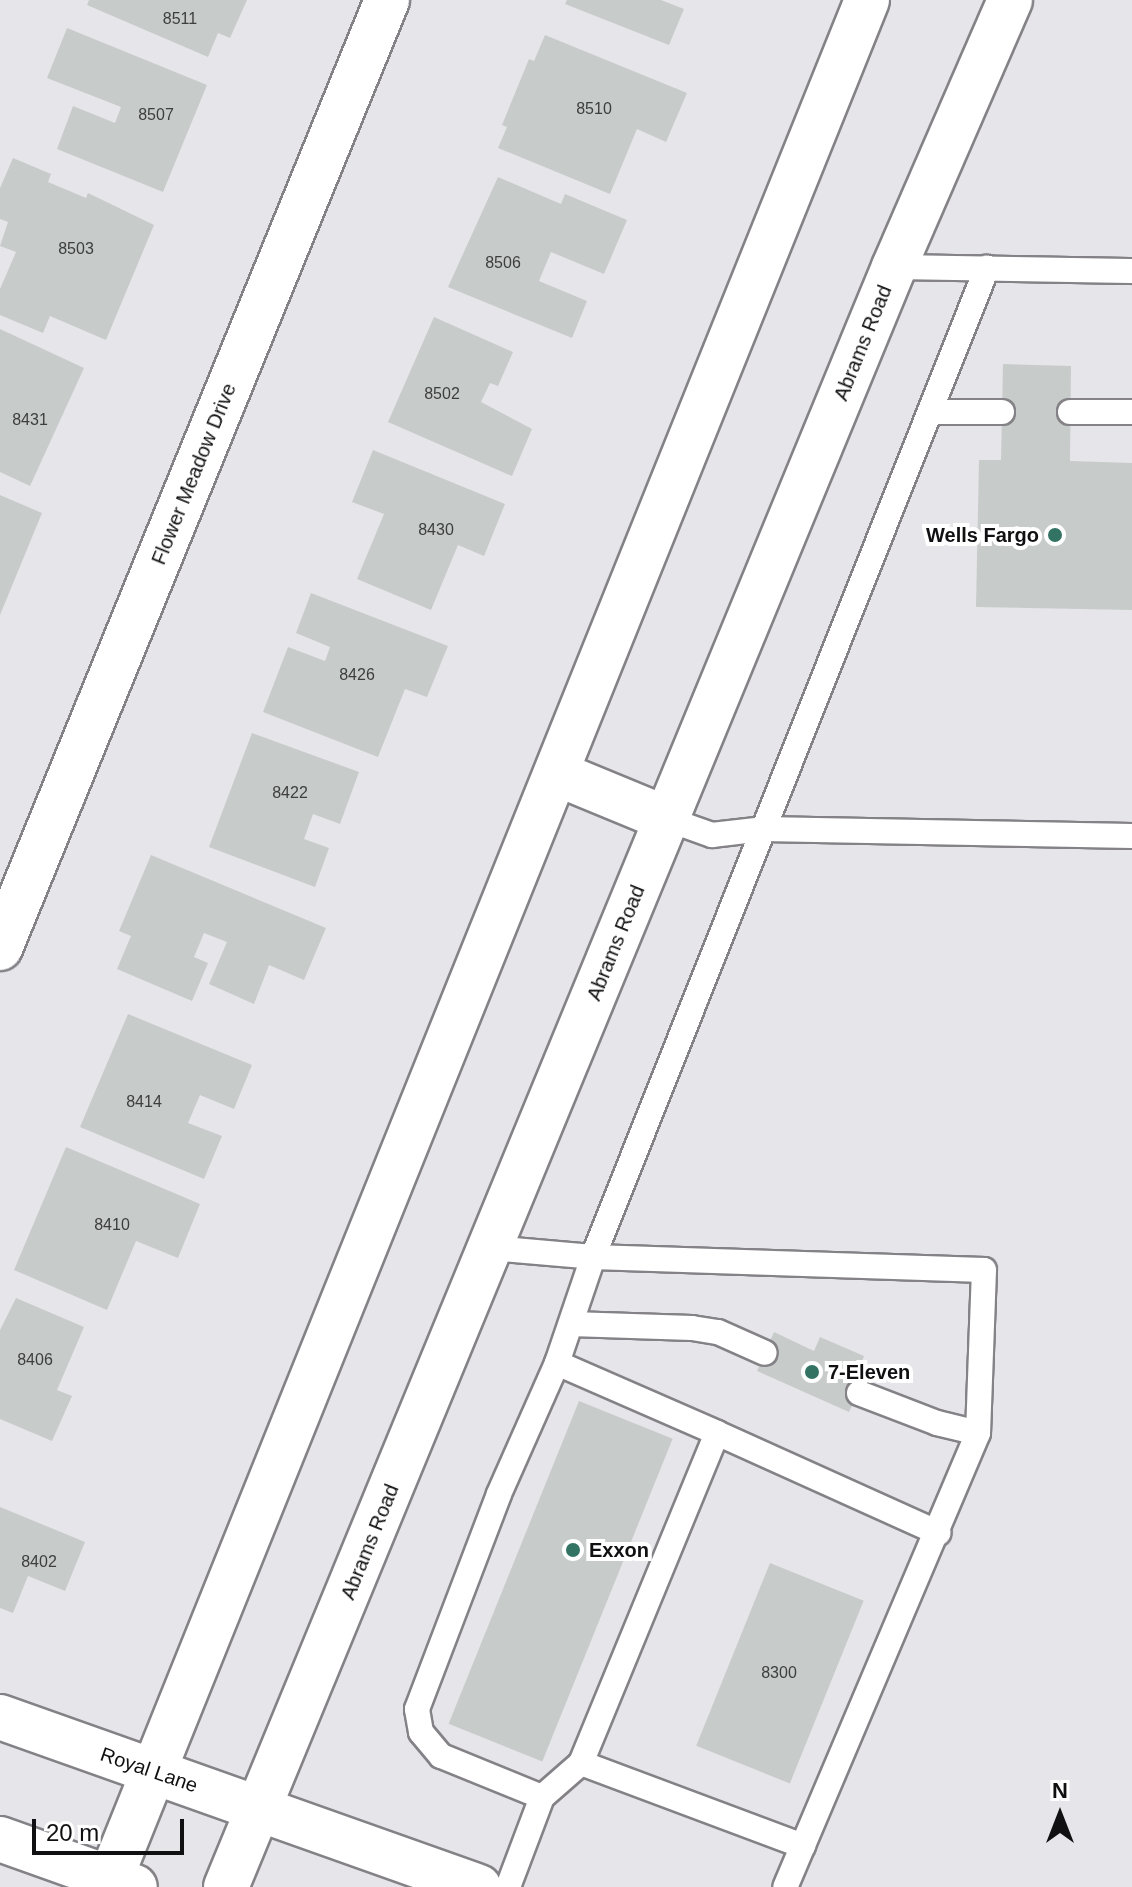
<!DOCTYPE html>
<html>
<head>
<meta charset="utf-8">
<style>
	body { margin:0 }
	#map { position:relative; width:1132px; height:1887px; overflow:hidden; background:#e6e5e9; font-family:Helvetica,sans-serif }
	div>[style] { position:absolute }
	.building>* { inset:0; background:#c7ccca; transform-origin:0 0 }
	.roads { filter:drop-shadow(2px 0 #848287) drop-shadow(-2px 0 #848287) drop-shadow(0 2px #848287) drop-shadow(0 -2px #848287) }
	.lane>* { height:24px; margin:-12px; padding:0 12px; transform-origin:12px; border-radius:12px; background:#fff }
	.street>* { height:44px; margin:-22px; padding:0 22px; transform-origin:22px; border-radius:22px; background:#fff }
	.secondary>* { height:44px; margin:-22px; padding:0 22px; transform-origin:22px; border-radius:22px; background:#fff }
	.dots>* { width:22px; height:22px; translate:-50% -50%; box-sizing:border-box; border:4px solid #fff; border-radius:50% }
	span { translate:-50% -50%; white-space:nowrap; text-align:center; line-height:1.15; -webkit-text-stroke:8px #fff; paint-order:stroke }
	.number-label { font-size:16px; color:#3e3e3f }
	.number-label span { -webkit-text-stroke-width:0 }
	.street-label { font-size:20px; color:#100f11 }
	.poi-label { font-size:20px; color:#100f11; font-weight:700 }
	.right { translate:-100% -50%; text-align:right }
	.left { translate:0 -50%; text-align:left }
	.north { position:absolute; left:1020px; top:1775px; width:80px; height:80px; -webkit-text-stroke:6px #fff; paint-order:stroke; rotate:0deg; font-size:22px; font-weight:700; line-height:32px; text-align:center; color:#100f11 }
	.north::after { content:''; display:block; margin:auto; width:28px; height:36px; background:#100f11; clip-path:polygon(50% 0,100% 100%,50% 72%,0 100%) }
	.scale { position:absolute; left:32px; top:1819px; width:152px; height:36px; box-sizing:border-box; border:4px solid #100f11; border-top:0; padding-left:10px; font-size:24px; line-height:28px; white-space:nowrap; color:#100f11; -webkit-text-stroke:6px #fff; paint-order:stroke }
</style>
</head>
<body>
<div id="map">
	<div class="building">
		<div style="clip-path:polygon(89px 0,247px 0,230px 38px,218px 33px,208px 57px,87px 5px)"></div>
		<div style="clip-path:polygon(567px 0,661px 0,684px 9px,669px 45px,565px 4px)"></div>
		<div style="clip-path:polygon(67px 28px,207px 85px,163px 192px,57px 149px,73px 106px,115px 123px,121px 107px,47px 78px)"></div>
		<div style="clip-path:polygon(545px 35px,687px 93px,666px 142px,637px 129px,610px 194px,498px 148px,507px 127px,502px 125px,529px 59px,534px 61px)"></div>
		<div style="clip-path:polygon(13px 158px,51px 174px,48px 182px,86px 198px,88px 193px,154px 225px,106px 340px,50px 316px,43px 333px,0 315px,0 289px,16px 252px,0 246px,8px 222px,0 219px,0 188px)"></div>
		<div style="clip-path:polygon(498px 177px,561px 204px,565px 194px,627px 220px,604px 274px,551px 252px,539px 281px,587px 301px,572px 338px,448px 287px)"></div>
		<div style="clip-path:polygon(434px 317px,513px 352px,498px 386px,490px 383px,481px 402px,532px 429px,512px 476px,388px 422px)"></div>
		<div style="clip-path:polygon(0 329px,84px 368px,30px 486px,0 472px)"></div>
		<div style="clip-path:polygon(1003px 364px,1071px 366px,1070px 461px,1132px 463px,1132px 610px,976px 607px,979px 460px,1001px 460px)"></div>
		<div style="clip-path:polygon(373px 450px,505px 504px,484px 556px,458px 545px,431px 610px,357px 579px,384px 514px,352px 502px)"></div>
		<div style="clip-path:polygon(0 495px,42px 513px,0 615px)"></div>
		<div style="clip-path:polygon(311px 593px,448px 646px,427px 697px,405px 689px,378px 757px,263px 712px,288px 647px,325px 661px,330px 647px,296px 633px)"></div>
		<div style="clip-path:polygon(252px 733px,359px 772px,340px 824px,313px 814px,304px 839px,329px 848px,315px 887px,209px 847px)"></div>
		<div style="clip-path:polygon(151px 855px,326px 928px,304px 980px,269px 965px,254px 1004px,209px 984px,227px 942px,204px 933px,194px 957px,208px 963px,192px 1001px,117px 969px,131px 936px,119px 931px)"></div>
		<div style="clip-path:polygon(128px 1014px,252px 1065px,234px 1109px,200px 1095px,188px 1123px,222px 1136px,204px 1179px,80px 1127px)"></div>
		<div style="clip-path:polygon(66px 1147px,200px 1204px,178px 1258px,136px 1241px,107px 1310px,14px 1270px)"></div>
		<div style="clip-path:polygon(16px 1298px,84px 1327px,57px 1390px,72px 1396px,52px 1441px,0 1419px,0 1330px)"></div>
		<div style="clip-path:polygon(774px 1332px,814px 1351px,820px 1337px,864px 1356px,859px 1369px,867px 1374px,849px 1412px,757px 1371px)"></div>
		<div style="left:579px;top:1401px;width:101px;height:348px;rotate:22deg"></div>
		<div style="clip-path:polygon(0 1507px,85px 1542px,65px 1591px,28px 1576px,13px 1613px,0 1608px)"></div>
		<div style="left:770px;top:1563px;width:101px;height:197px;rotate:22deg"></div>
	</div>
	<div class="roads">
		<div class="lane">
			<div style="left:894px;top:267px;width:238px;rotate:1deg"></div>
			<div style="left:930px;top:412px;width:72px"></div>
			<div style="left:1070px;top:412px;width:62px"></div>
			<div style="left:667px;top:819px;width:48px;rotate:19.6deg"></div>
			<div style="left:712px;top:835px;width:51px;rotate:-6.7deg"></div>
			<div style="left:763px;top:829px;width:369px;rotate:1.1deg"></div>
			<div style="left:491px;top:1248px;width:102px;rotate:5deg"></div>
			<div style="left:593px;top:1257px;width:391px;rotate:1.9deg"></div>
			<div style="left:984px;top:1270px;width:163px;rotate:92.1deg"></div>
			<div style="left:978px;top:1433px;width:493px;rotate:113deg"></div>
			<div style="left:571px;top:1324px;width:121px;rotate:1.9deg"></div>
			<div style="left:692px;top:1328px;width:26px;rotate:9deg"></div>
			<div style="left:718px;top:1332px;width:51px;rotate:24.1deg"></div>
			<div style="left:557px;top:1363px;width:112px;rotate:-71.2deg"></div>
			<div style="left:593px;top:1257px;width:1065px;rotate:-68.28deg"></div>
			<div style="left:557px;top:1363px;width:175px;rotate:23.6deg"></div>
			<div style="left:717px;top:1433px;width:357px;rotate:112.4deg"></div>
			<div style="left:581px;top:1763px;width:52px;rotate:138.9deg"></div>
			<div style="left:542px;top:1797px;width:109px;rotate:-157.9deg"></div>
			<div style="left:441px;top:1756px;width:31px;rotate:-130deg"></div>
			<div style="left:421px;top:1732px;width:23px;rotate:-100deg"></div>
			<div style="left:417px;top:1709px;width:230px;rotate:-69.1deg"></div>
			<div style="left:499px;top:1494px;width:143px;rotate:-66.1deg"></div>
			<div style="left:859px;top:1393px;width:84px;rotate:21deg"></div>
			<div style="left:937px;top:1423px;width:42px;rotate:13.7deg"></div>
			<div style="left:717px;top:1433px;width:243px;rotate:24.3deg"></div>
			<div style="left:581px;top:1763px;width:237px;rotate:20.5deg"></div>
			<div style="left:508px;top:1887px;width:96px;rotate:-69.3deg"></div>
		</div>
		<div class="street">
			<div style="left:0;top:948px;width:1024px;rotate:-67.79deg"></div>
		</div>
		<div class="secondary">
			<div style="left:558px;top:774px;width:118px;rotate:22.4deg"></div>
			<div style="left:0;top:1717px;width:508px;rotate:19.54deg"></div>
			<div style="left:0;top:1839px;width:143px;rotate:19.6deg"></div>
			<div style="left:107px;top:1887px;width:2034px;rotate:-68.06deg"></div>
			<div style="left:226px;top:1887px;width:1752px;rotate:-67.59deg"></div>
			<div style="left:894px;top:267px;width:291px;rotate:-66.5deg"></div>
		</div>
	</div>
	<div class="dots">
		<div style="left:1055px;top:535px;background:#327364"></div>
		<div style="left:812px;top:1372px;background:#327364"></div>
		<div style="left:573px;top:1550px;background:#327364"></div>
	</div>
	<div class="number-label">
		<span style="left:180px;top:19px">8511</span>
		<span style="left:594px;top:109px">8510</span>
		<span style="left:156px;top:115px">8507</span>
		<span style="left:76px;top:249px">8503</span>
		<span style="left:503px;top:263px">8506</span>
		<span style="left:442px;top:394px">8502</span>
		<span style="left:30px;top:420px">8431</span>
		<span style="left:436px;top:530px">8430</span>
		<span style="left:357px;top:675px">8426</span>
		<span style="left:290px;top:793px">8422</span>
		<span style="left:144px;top:1102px">8414</span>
		<span style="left:112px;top:1225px">8410</span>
		<span style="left:35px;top:1360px">8406</span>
		<span style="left:39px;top:1562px">8402</span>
		<span style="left:779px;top:1673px">8300</span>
	</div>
	<div class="street-label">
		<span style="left:863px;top:343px;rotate:-68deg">Abrams Road</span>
		<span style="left:194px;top:474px;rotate:-68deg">Flower Meadow Drive</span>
		<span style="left:616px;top:943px;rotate:-68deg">Abrams Road</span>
		<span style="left:370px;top:1542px;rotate:-68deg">Abrams Road</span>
		<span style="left:149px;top:1770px;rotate:19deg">Royal Lane</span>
	</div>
	<div class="poi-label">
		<span class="right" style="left:1039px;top:535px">Wells Fargo</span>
		<span class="left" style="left:828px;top:1372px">7-Eleven</span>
		<span class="left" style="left:589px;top:1550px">Exxon</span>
	</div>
	<div class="north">N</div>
	<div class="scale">20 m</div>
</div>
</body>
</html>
